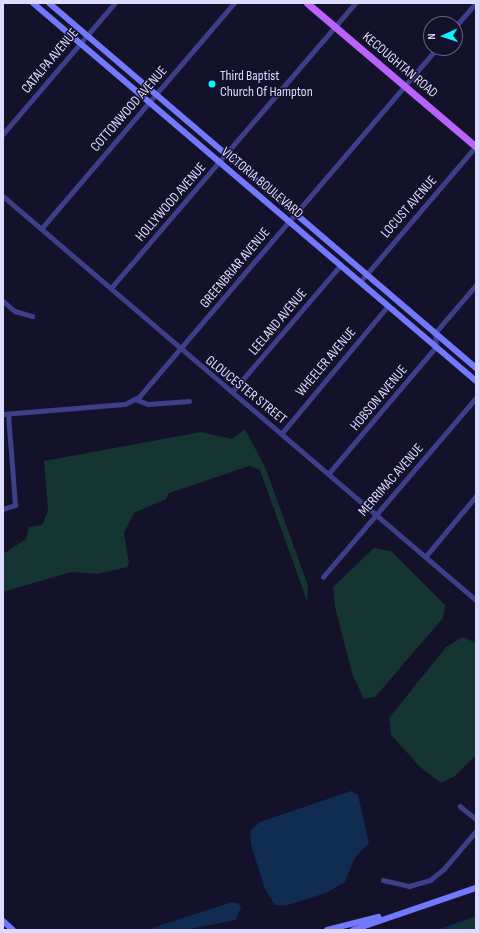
<!DOCTYPE html>
<html>
<head>
<meta charset="utf-8">
<style>
	body { margin:0 }
	#map { position:relative; width:479px; height:933px; overflow:hidden; background:#14112b; font-family:"Sofia Sans Condensed",sans-serif }
	div>[style] { position:absolute }
	.green>* { inset:0; background:#143531 }
	.water>* { inset:0; background:#102c50 }
	.stream>* { height:1.5px; margin:-0.75px; padding:0 0.75px; transform-origin:0.75px; border-radius:0.75px; background:#102c50 }
	.street>* { height:4.5px; margin:-2.25px; padding:0 2.25px; transform-origin:2.25px; border-radius:2.25px; background:#3d3f89 }
	.secondary>* { height:6px; margin:-3px; padding:0 3px; transform-origin:3px; border-radius:3px; background:#7379fe }
	.primary>* { height:7px; margin:-3.5px; padding:0 3.5px; transform-origin:3.5px; border-radius:3.5px; background:#b963fd }
	.dots>* { width:11px; height:11px; translate:-50% -50%; box-sizing:border-box; border:2px solid #14112b; border-radius:50% }
	span { translate:-50% -50%; white-space:nowrap; text-align:center; line-height:1.15; -webkit-text-stroke:3px #14112b; paint-order:stroke }
	.street-label { font-size:14px; color:#dddbff }
	.poi-label { font-size:14px; color:#dddbff }
	.left { translate:0 -50%; text-align:left }
	.frame { position:absolute; inset:0; border:4px solid #dddbff; pointer-events:none }
	.north { position:absolute; left:423px; top:16px; width:40px; height:40px; box-sizing:border-box; background:#14112b; border:1px solid #646280; border-radius:50%; rotate:267deg; font-size:11px; font-weight:700; line-height:16px; text-align:center; color:#dddbff }
	.north::after { content:''; display:block; margin:auto; width:14px; height:18px; background:#09f5fd; clip-path:polygon(50% 0,100% 100%,50% 72%,0 100%) }
</style>
</head>
<body>
<div id="map">
	<div class="green">
		<div style="clip-path:polygon(245px 429px,266px 469px,308px 586px,307px 601px,260px 470px,249px 466px,169px 493px,166px 499px,134px 513px,124px 533px,129px 563px,127px 567px,98px 574px,71px 572px,3px 592px,3px 554px,26px 539px,29px 527px,42px 525px,48px 511px,44px 461px,201px 432px,232px 439px)"></div>
		<div style="clip-path:polygon(374px 548px,391px 551px,445px 605px,443px 618px,375px 697px,364px 699px,353px 676px,335px 607px,333px 587px)"></div>
		<div style="clip-path:polygon(463px 637px,476px 643px,476px 755px,455px 776px,441px 783px,420px 767px,391px 735px,389px 718px,446px 647px)"></div>
		<div style="clip-path:polygon(476px 917px,476px 930px,440px 930px,463px 922px)"></div>
	</div>
	<div class="water">
		<div style="clip-path:polygon(351px 791px,358px 795px,369px 843px,354px 859px,345px 882px,326px 893px,284px 906px,275px 905px,265px 889px,251px 845px,250px 831px,260px 822px)"></div>
		<div style="clip-path:polygon(232px 902px,238px 903px,241px 908px,236px 920px,184px 930px,146px 930px)"></div>
	</div>
	<div class="stream">
		<div style="left:440px;top:930px;width:38px;rotate:-20deg"></div>
	</div>
	<div class="street">
		<div style="left:455px;top:27px;width:32px;rotate:-49deg"></div>
		<div style="left:3px;top:134px;width:172px;rotate:-49.5deg"></div>
		<div style="left:3px;top:196px;width:622px;rotate:40.5deg"></div>
		<div style="left:41px;top:229px;width:297px;rotate:-49.5deg"></div>
		<div style="left:360px;top:282px;width:179px;rotate:-49.5deg"></div>
		<div style="left:111px;top:288px;width:375px;rotate:-49.4deg"></div>
		<div style="left:3px;top:301px;width:16px;rotate:40deg"></div>
		<div style="left:15px;top:311px;width:18px;rotate:16deg"></div>
		<div style="left:232px;top:392px;width:166px;rotate:-49.4deg"></div>
		<div style="left:135px;top:399px;width:14px;rotate:21deg"></div>
		<div style="left:148px;top:404px;width:41px;rotate:-4.2deg"></div>
		<div style="left:3px;top:414px;width:122px;rotate:-4.7deg"></div>
		<div style="left:125px;top:404px;width:16px;rotate:-27deg"></div>
		<div style="left:139px;top:397px;width:459px;rotate:-49.5deg"></div>
		<div style="left:282px;top:433px;width:165px;rotate:-50.2deg"></div>
		<div style="left:329px;top:473px;width:165px;rotate:-49.7deg"></div>
		<div style="left:436px;top:347px;width:14px;rotate:-94deg"></div>
		<div style="left:435px;top:333px;width:63px;rotate:-49.5deg"></div>
		<div style="left:3px;top:509px;width:13px;rotate:-18deg"></div>
		<div style="left:15px;top:505px;width:91px;rotate:-94.4deg"></div>
		<div style="left:426px;top:556px;width:78px;rotate:-50.2deg"></div>
		<div style="left:323px;top:577px;width:235px;rotate:-49.5deg"></div>
		<div style="left:460px;top:806px;width:21px;rotate:39deg"></div>
		<div style="left:383px;top:880px;width:27px;rotate:13deg"></div>
		<div style="left:409px;top:886px;width:22px;rotate:-16deg"></div>
		<div style="left:430px;top:880px;width:16px;rotate:-38deg"></div>
		<div style="left:443px;top:870px;width:51px;rotate:-49.8deg"></div>
	</div>
	<div class="secondary">
		<div style="left:33px;top:3px;width:582px;rotate:40.47deg"></div>
		<div style="left:49px;top:3px;width:562px;rotate:40.52deg"></div>
		<div style="left:3px;top:921px;width:13px;rotate:42deg"></div>
		<div style="left:327px;top:930px;width:53px;rotate:-14.3deg"></div>
		<div style="left:353px;top:930px;width:130px;rotate:-18.9deg"></div>
	</div>
	<div class="primary">
		<div style="left:307px;top:3px;width:222px;rotate:40.4deg"></div>
	</div>
	<div class="dots">
		<div style="left:212px;top:84px;background:#09f5fd"></div>
	</div>
	<div class="street-label">
		<span style="left:50px;top:61px;rotate:-50deg">CATALPA AVENUE</span>
		<span style="left:400px;top:65px;rotate:40deg">KECOUGHTAN ROAD</span>
		<span style="left:129px;top:109px;rotate:-49deg">COTTONWOOD AVENUE</span>
		<span style="left:262px;top:183px;rotate:40deg">VICTORIA BOULEVARD</span>
		<span style="left:171px;top:202px;rotate:-49deg">HOLLYWOOD AVENUE</span>
		<span style="left:409px;top:207px;rotate:-49deg">LOCUST AVENUE</span>
		<span style="left:235px;top:268px;rotate:-50deg">GREENBRIAR AVENUE</span>
		<span style="left:278px;top:322px;rotate:-50deg">LEELAND AVENUE</span>
		<span style="left:326px;top:362px;rotate:-50deg">WHEELER AVENUE</span>
		<span style="left:246px;top:390px;rotate:39deg">GLOUCESTER STREET</span>
		<span style="left:379px;top:398px;rotate:-50deg">HOBSON AVENUE</span>
		<span style="left:391px;top:480px;rotate:-49deg">MERRIMAC AVENUE</span>
	</div>
	<div class="poi-label">
		<span class="left" style="left:220px;top:84px">Third Baptist<br>Church Of Hampton</span>
	</div>
	<div class="frame"></div>
	<div class="north">N</div>
</div>
</body>
</html>
